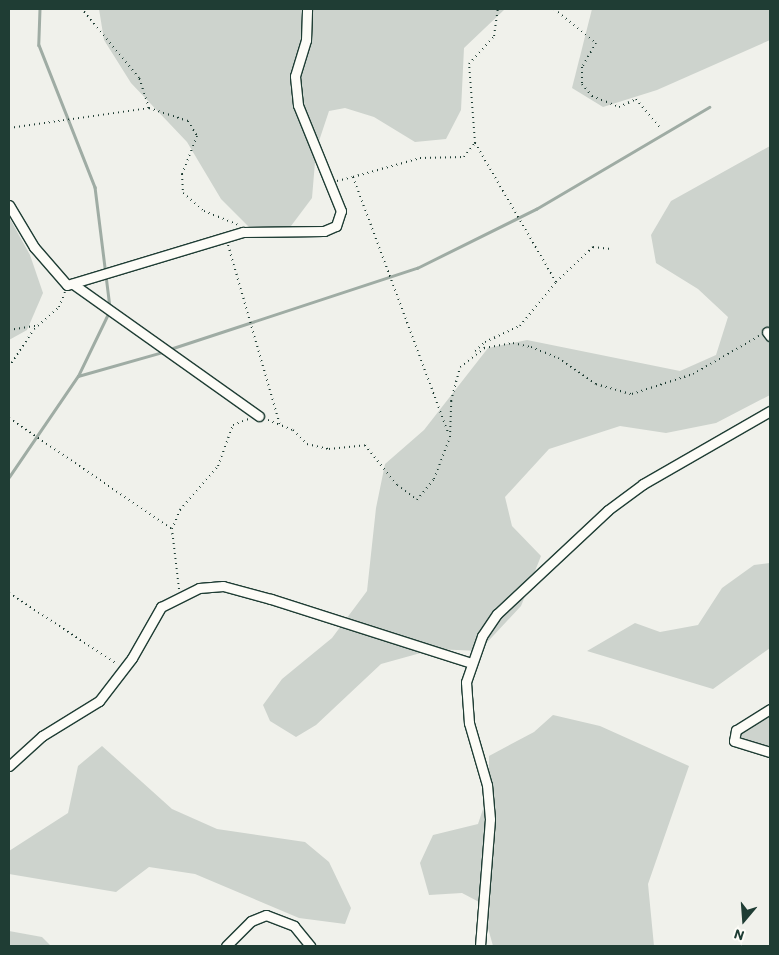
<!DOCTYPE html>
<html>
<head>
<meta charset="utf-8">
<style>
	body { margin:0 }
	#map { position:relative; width:779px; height:955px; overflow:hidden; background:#f0f1eb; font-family:Itim,sans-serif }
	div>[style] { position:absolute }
	.green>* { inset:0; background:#cdd3cd }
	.stream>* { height:2.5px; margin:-1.25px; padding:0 1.25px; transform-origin:1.25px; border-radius:1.25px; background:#9faca4 }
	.path>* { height:2px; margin-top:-1px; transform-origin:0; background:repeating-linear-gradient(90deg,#1f3d34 0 1px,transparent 0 5px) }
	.roads { filter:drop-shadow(1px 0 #1f3d34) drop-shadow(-1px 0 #1f3d34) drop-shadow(0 1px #1f3d34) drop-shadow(0 -1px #1f3d34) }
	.minor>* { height:9px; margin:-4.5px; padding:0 4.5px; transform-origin:4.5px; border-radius:4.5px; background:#fdfcf7 }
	span { translate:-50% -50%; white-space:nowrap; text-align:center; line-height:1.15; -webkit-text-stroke:5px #fdfcf7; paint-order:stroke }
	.frame { position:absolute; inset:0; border:10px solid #1f3d34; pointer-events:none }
	.north { position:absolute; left:719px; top:895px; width:50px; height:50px; -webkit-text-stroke:4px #fdfcf7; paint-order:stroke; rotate:198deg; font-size:14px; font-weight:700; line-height:20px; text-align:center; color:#1f3d34 }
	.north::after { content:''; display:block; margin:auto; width:18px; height:22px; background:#1f3d34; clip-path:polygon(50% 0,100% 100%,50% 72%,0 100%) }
</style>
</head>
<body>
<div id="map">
	<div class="green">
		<div style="clip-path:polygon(99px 9px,505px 9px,464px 48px,461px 110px,446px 139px,415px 142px,374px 117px,345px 108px,329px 111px,316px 150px,312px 198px,288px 230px,249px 227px,221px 199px,187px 142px,131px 83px,104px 40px)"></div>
		<div style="clip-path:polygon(592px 9px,770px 9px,770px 40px,657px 90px,603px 107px,572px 88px)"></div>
		<div style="clip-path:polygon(770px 146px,770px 395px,716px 423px,666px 433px,620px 426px,549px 449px,505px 497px,512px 526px,541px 556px,521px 606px,479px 651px,435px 649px,381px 664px,316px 725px,296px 737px,270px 721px,263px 705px,282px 679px,332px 638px,367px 591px,376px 508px,385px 464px,424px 430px,488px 348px,527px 340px,680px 371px,716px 355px,728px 317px,698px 289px,656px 263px,651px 235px,671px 201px)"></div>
		<div style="clip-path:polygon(9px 217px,30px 255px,43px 293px,27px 330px,9px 340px)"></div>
		<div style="clip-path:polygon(770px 563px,770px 648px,713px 689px,587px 651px,635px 623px,660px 632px,698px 625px,722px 588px,754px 565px)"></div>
		<div style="clip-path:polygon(770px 712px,770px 750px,736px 740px,737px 732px)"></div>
		<div style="clip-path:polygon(553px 715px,600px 726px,689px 766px,648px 884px,654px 946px,493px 946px,481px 903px,462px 893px,429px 895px,420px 863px,433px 835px,478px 824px,489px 791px,489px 756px,534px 732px)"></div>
		<div style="clip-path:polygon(102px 746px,172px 809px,217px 829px,305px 842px,329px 862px,351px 908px,345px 924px,299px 918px,195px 874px,149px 867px,116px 892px,9px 874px,9px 851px,68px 813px,78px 766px)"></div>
		<div style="clip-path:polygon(9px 931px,42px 937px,51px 946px,9px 946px)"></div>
	</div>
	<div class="stream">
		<div style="left:40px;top:9px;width:36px;rotate:92deg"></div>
		<div style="left:39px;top:45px;width:153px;rotate:68.5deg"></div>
		<div style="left:95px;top:187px;width:121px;rotate:82.9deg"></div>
		<div style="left:170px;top:349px;width:260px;rotate:-18.2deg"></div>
		<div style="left:417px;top:268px;width:133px;rotate:-26.4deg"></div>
		<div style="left:536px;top:209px;width:201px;rotate:-30.5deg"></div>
		<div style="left:78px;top:376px;width:88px;rotate:-15.8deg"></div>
		<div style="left:9px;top:477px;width:122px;rotate:-55.7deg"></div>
		<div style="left:78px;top:376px;width:71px;rotate:-64.2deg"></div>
	</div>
	<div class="path">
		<div style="left:554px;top:9px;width:54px;rotate:39deg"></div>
		<div style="left:596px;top:43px;width:28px;rotate:120deg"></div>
		<div style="left:582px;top:67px;width:17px;rotate:90deg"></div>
		<div style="left:582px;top:84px;width:16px;rotate:50deg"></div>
		<div style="left:592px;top:96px;width:29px;rotate:22deg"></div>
		<div style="left:619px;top:107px;width:19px;rotate:-25deg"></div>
		<div style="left:636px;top:99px;width:39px;rotate:50deg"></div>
		<div style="left:149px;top:108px;width:41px;rotate:18.4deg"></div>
		<div style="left:188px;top:121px;width:17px;rotate:59deg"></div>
		<div style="left:197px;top:136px;width:41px;rotate:111.5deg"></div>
		<div style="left:182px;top:174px;width:19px;rotate:87deg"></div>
		<div style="left:183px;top:193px;width:28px;rotate:41deg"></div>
		<div style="left:204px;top:211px;width:37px;rotate:22deg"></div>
		<div style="left:9px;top:128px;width:141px;rotate:-8.1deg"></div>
		<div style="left:149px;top:108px;width:32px;rotate:-108deg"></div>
		<div style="left:139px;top:78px;width:89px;rotate:-129.6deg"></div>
		<div style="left:353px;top:177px;width:70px;rotate:-15.8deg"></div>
		<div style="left:420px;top:158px;width:44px;rotate:-1.3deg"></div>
		<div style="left:464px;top:157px;width:18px;rotate:-52deg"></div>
		<div style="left:475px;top:143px;width:79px;rotate:-94.3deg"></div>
		<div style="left:469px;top:64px;width:38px;rotate:-48deg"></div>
		<div style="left:494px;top:36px;width:27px;rotate:-82deg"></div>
		<div style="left:337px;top:181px;width:16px;rotate:-14deg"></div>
		<div style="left:353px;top:177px;width:275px;rotate:69.6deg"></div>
		<div style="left:228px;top:245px;width:187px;rotate:73.9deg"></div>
		<div style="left:556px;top:282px;width:51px;rotate:-43.4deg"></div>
		<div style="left:593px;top:247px;width:18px;rotate:6deg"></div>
		<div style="left:9px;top:330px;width:30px;rotate:-9deg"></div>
		<div style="left:475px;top:351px;width:13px;rotate:-42deg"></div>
		<div style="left:485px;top:342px;width:38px;rotate:-25deg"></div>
		<div style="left:520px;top:326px;width:57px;rotate:-50.7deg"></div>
		<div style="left:556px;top:282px;width:161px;rotate:-120.2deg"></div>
		<div style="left:9px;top:367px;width:45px;rotate:-56.7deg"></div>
		<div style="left:34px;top:329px;width:33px;rotate:-41deg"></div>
		<div style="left:59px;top:307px;width:16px;rotate:-68deg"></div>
		<div style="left:9px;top:418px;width:197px;rotate:34.3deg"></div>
		<div style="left:268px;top:420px;width:27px;rotate:22deg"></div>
		<div style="left:293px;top:430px;width:20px;rotate:45deg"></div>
		<div style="left:307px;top:444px;width:23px;rotate:13deg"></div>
		<div style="left:329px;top:449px;width:36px;rotate:-6deg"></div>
		<div style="left:365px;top:445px;width:51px;rotate:51.3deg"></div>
		<div style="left:397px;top:485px;width:25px;rotate:37deg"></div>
		<div style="left:417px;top:500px;width:27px;rotate:-51deg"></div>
		<div style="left:434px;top:479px;width:45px;rotate:-69.1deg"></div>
		<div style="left:450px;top:437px;width:36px;rotate:-88deg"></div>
		<div style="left:451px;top:401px;width:35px;rotate:-75deg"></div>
		<div style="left:460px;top:367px;width:31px;rotate:-38deg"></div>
		<div style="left:484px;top:348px;width:29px;rotate:-10deg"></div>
		<div style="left:513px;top:343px;width:18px;rotate:13deg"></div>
		<div style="left:531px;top:347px;width:29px;rotate:22deg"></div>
		<div style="left:558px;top:358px;width:46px;rotate:34.4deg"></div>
		<div style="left:596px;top:384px;width:37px;rotate:16deg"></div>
		<div style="left:632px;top:394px;width:64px;rotate:-18.2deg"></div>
		<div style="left:693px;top:374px;width:78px;rotate:-29.8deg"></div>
		<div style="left:179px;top:589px;width:60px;rotate:-96.7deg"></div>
		<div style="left:172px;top:529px;width:21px;rotate:-67deg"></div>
		<div style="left:180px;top:510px;width:58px;rotate:-49.2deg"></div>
		<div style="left:218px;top:466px;width:44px;rotate:-69.9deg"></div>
		<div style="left:233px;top:425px;width:17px;rotate:-21deg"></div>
		<div style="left:9px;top:593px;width:129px;rotate:33.3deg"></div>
	</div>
	<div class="roads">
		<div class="minor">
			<div style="left:9px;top:205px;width:49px;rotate:59.2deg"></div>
			<div style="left:34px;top:247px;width:50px;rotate:49deg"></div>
			<div style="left:67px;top:285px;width:184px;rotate:-16.8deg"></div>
			<div style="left:243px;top:232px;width:81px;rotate:-0.7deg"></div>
			<div style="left:324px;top:231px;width:13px;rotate:-23deg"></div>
			<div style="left:336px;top:226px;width:16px;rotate:-72deg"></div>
			<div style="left:341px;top:211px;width:114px;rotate:-112.1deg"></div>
			<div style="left:298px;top:105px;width:29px;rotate:-96deg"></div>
			<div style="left:295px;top:76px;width:38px;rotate:-73deg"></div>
			<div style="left:306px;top:40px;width:31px;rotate:-88deg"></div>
			<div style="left:73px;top:284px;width:228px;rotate:35.4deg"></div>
			<div style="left:767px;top:332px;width:5px;rotate:53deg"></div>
			<div style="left:770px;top:709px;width:40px;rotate:148deg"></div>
			<div style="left:736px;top:730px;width:11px;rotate:100deg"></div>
			<div style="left:734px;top:741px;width:38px;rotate:17deg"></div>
			<div style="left:9px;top:766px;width:45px;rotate:-42.3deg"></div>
			<div style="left:42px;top:736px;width:67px;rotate:-31.6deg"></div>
			<div style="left:99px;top:701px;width:54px;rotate:-52.5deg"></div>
			<div style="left:132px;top:658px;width:59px;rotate:-60.4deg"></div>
			<div style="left:161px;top:607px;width:42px;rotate:-26.6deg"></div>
			<div style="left:199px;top:588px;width:24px;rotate:-5deg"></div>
			<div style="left:223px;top:586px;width:50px;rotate:15.2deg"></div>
			<div style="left:271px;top:599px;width:210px;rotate:17.7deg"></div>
			<div style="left:226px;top:946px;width:35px;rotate:-45deg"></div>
			<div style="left:251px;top:921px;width:16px;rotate:-22deg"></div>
			<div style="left:266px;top:915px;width:30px;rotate:21deg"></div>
			<div style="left:294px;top:926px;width:26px;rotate:51deg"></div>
			<div style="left:480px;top:946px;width:127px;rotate:-85.5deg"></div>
			<div style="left:490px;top:819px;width:34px;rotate:-95deg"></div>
			<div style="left:487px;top:785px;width:65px;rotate:-106.2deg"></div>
			<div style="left:469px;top:723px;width:41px;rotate:-94.2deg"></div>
			<div style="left:466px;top:682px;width:49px;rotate:-70.8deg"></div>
			<div style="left:482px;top:636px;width:27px;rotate:-56deg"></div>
			<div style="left:497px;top:614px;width:152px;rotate:-43.1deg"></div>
			<div style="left:608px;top:510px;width:44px;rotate:-36.6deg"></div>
			<div style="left:643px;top:484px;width:146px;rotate:-29.9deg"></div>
		</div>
	</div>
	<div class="frame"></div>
	<div class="north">N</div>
</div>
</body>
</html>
